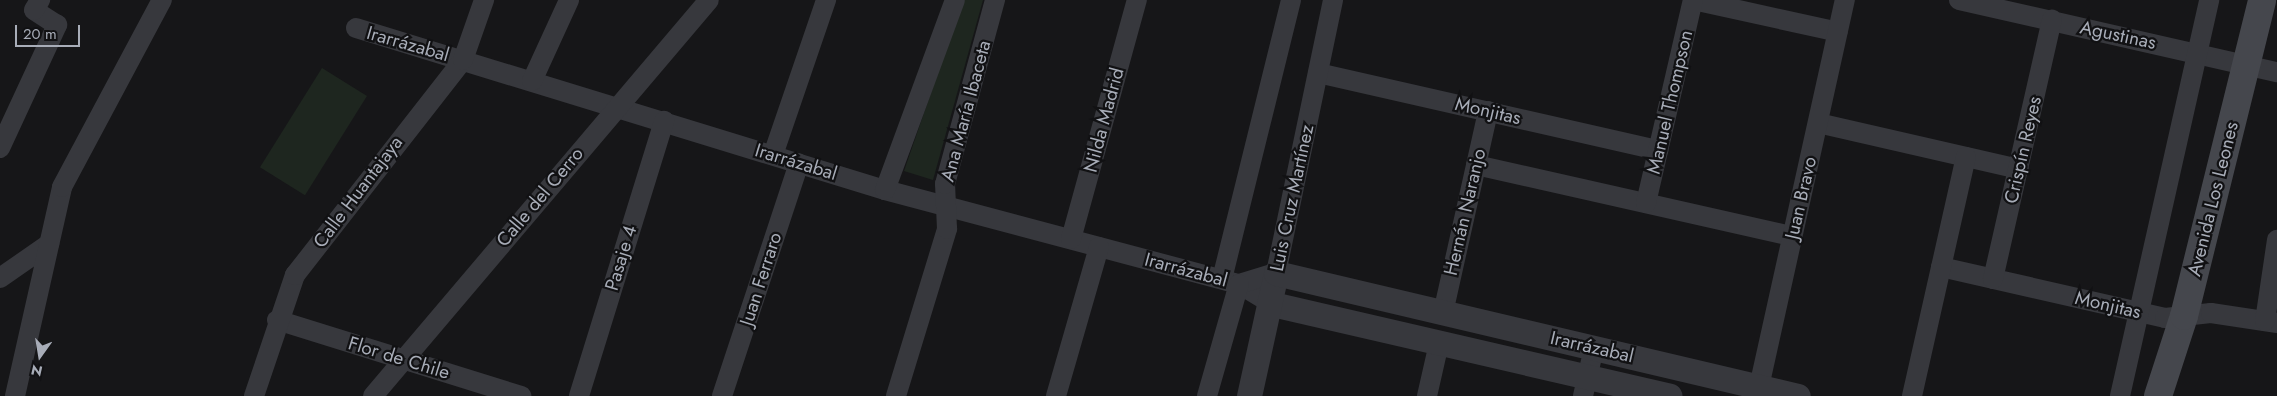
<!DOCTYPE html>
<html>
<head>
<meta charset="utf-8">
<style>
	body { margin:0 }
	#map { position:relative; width:2277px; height:396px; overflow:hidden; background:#161618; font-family:Jost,sans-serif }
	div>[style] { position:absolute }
	.green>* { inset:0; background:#1e261f; transform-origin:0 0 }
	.minor>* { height:20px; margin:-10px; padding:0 10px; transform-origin:10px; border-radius:10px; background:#37383d }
	.tertiary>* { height:25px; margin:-12.5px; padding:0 12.5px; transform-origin:12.5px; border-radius:12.5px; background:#37383d }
	.secondary>* { height:28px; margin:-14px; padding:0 14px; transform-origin:14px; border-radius:14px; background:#45474d }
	span { translate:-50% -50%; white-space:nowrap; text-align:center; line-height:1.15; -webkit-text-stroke:4.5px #111113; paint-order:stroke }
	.street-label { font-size:19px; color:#a8adb8 }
	.north { position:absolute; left:15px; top:331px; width:50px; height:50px; -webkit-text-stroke:4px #111113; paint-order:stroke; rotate:193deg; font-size:14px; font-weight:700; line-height:20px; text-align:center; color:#a8adb8 }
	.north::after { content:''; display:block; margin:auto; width:18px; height:22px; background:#a8adb8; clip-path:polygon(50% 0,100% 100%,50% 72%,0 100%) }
	.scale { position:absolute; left:15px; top:25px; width:65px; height:22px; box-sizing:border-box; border:2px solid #a8adb8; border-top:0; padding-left:6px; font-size:15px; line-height:18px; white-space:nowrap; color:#a8adb8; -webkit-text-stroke:4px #111113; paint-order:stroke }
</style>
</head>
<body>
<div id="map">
	<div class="green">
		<div style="clip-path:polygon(963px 0,983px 0,933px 180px,904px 171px)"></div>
		<div style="left:322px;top:68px;width:53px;height:117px;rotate:32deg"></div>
	</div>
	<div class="minor">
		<div style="left:1693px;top:0;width:148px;rotate:12.4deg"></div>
		<div style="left:1959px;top:0;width:326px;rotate:12.8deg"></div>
		<div style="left:356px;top:28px;width:553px;rotate:17.03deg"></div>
		<div style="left:885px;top:190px;width:366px;rotate:14.9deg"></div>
		<div style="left:1239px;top:284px;width:39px;rotate:31deg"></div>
		<div style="left:1318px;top:73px;width:349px;rotate:12.8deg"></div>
		<div style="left:532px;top:81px;width:89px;rotate:-65.4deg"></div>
		<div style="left:1818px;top:123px;width:206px;rotate:12.9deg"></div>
		<div style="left:0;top:148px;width:136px;rotate:-65.1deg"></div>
		<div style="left:57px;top:25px;width:27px;rotate:-147deg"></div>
		<div style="left:34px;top:10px;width:12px;rotate:-59deg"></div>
		<div style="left:773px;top:155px;width:164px;rotate:-71.1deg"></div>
		<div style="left:1476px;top:165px;width:324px;rotate:12.7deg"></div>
		<div style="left:885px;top:190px;width:202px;rotate:-69.8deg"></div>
		<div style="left:1646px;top:203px;width:208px;rotate:-77deg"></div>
		<div style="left:1071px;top:239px;width:248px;rotate:-74.6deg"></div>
		<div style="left:1941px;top:267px;width:230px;rotate:12.8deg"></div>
		<div style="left:2165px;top:318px;width:46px;rotate:-6.2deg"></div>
		<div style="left:2211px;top:313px;width:67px;rotate:8.6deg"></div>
		<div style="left:0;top:278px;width:60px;rotate:-34.8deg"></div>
		<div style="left:1222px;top:279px;width:287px;rotate:-76.1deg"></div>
		<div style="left:1993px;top:279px;width:266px;rotate:-77.2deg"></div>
		<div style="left:1239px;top:284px;width:39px;rotate:-17deg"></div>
		<div style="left:1276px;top:273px;width:279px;rotate:-78.2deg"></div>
		<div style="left:1443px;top:313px;width:207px;rotate:-77.4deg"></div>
		<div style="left:277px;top:320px;width:256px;rotate:17.3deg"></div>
		<div style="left:2265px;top:321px;width:82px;rotate:-81.6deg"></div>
		<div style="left:15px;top:396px;width:214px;rotate:-77.3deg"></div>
		<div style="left:62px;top:187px;width:212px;rotate:-61.9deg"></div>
		<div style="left:254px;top:396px;width:128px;rotate:-71.3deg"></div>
		<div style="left:295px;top:275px;width:273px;rotate:-52deg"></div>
		<div style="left:463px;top:60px;width:64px;rotate:-70.7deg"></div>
		<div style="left:373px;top:396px;width:519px;rotate:-49.69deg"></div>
		<div style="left:579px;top:396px;width:288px;rotate:-72.8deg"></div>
		<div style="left:722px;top:396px;width:245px;rotate:-71.7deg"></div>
		<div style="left:896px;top:396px;width:175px;rotate:-73deg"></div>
		<div style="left:947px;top:229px;width:45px;rotate:-92.5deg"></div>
		<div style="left:945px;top:184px;width:191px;rotate:-74.8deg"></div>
		<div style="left:1056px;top:396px;width:155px;rotate:-73.9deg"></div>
		<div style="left:1207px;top:396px;width:116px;rotate:-74.1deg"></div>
		<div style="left:1427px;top:396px;width:54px;rotate:-77.2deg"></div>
		<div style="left:1583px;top:396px;width:49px;rotate:-77.1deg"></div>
		<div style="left:1757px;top:396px;width:406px;rotate:-77.5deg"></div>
		<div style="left:1912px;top:396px;width:245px;rotate:-77.3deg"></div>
		<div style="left:2120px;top:396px;width:406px;rotate:-77.3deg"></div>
	</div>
	<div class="tertiary">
		<div style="left:1272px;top:304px;width:408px;rotate:13deg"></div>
		<div style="left:1249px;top:396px;width:126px;rotate:-77.6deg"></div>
		<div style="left:1276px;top:273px;width:536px;rotate:13.26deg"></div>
	</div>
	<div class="secondary">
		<div style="left:2158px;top:396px;width:84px;rotate:-72deg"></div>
		<div style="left:2184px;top:316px;width:325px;rotate:-76.1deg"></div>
	</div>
	<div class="street-label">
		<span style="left:2118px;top:35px;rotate:12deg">Agustinas</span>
		<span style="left:408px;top:44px;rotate:16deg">Irarrázabal</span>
		<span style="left:1670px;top:102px;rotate:-77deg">Manuel Thompson</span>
		<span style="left:966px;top:111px;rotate:-75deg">Ana María Ibaceta</span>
		<span style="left:1488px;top:111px;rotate:13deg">Monjitas</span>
		<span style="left:1104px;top:120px;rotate:-75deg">Nilda Madrid</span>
		<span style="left:2023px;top:150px;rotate:-77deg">Crispín Reyes</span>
		<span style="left:796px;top:162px;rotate:17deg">Irarrázabal</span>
		<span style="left:358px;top:192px;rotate:-53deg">Calle Huantajaya</span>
		<span style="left:540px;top:197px;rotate:-50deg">Calle del Cerro</span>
		<span style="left:1292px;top:198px;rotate:-78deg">Luis Cruz Martínez</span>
		<span style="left:1801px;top:198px;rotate:-77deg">Juan Bravo</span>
		<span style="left:2213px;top:199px;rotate:-76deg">Avenida Los Leones</span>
		<span style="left:1465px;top:212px;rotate:-77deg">Hernán Naranjo</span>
		<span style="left:621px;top:258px;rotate:-73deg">Pasaje 4</span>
		<span style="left:1186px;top:270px;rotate:15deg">Irarrázabal</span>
		<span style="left:761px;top:279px;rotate:-72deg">Juan Ferraro</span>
		<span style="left:2108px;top:305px;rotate:13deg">Monjitas</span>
		<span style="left:1592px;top:347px;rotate:13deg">Irarrázabal</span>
		<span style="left:399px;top:358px;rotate:17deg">Flor de Chile</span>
	</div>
	<div class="north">N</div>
	<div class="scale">20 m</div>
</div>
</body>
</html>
